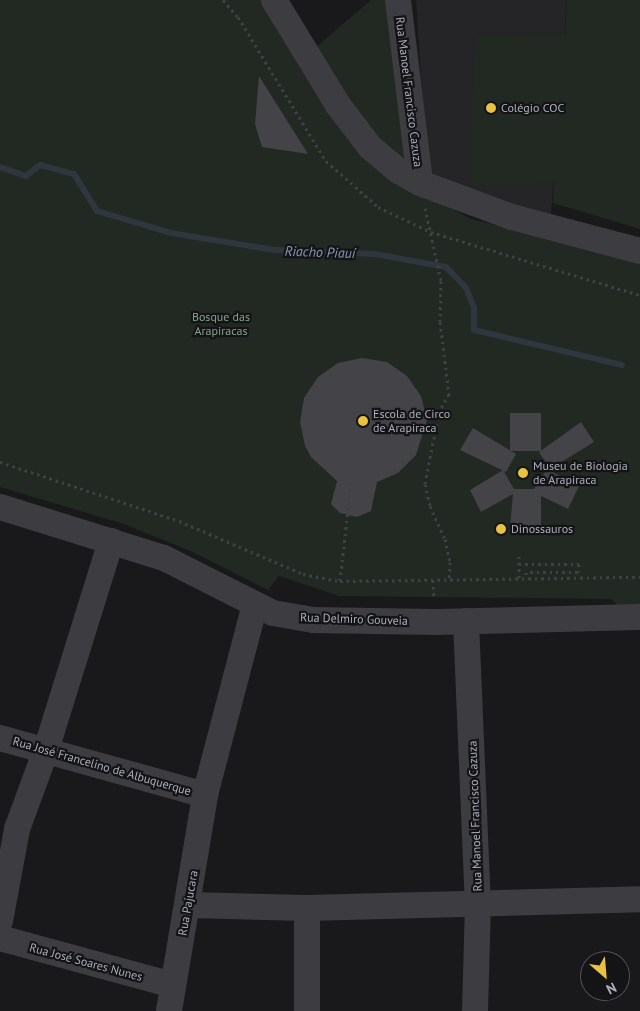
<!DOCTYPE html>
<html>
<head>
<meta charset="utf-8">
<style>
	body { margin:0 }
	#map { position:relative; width:640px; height:1011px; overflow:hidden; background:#19191b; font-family:"PT Sans",sans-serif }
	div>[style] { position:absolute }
	.built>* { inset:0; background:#252528 }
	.green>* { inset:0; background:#212922 }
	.stream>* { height:6px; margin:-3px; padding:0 3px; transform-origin:3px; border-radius:3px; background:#2f363e }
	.building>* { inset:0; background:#434348; transform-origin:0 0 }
	.path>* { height:3px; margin-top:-1.5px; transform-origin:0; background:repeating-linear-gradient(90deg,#404146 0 2.5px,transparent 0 6.5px) }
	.minor>* { height:26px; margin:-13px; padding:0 13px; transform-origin:13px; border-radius:13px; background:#3c3c41 }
	.dots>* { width:14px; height:14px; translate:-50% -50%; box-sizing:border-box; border:2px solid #141416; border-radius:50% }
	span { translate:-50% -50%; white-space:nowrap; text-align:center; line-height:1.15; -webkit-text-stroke:4.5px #141416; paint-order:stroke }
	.street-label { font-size:12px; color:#acaeba }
	.poi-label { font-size:12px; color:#acaeba }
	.left { translate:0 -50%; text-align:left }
	.park-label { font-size:12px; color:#84a489 }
	.water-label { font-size:14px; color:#8598b3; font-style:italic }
	.north { position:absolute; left:580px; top:951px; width:50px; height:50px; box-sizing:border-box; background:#141416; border:1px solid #515258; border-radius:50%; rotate:153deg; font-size:14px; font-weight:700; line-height:20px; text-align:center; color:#acaeba }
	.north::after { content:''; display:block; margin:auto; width:18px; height:22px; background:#eac241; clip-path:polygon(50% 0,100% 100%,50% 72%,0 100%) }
</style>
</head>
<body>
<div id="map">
	<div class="built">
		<div style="clip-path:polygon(416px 0,567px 0,550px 227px,428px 186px)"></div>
	</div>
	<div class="green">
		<div style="clip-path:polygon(0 0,261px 0,381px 171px,471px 219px,640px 260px,640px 609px,620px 609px,612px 599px,339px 596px,279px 576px,268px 590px,195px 553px,124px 524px,0 487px)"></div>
		<div style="clip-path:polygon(371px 0,398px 0,420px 183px,399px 171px,308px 54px)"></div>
		<div style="clip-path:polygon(567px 0,640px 0,640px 229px,553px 203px,554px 182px,469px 187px,476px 35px,565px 34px)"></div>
	</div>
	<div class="stream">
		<div style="left:0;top:167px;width:28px;rotate:19deg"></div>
		<div style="left:26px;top:176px;width:18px;rotate:-38deg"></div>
		<div style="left:40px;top:165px;width:35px;rotate:15deg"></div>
		<div style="left:74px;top:174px;width:44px;rotate:58.1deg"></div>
		<div style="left:97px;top:211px;width:77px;rotate:16.6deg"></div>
		<div style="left:171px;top:233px;width:105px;rotate:9.3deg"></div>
		<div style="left:275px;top:250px;width:100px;rotate:2.3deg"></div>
		<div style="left:375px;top:254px;width:72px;rotate:10.4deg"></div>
		<div style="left:446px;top:267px;width:29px;rotate:46deg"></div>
		<div style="left:466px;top:288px;width:22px;rotate:68deg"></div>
		<div style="left:474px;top:308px;width:22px;rotate:90deg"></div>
		<div style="left:474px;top:330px;width:152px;rotate:13.3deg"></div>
	</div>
	<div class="building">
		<div style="clip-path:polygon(259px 76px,308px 154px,262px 147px,255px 124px)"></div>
		<div style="clip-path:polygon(362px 358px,387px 362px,407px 376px,421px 396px,427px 420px,416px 455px,398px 473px,377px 482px,371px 511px,357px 517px,340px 513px,331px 504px,337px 481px,311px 457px,305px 446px,300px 422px,304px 398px,318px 377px,338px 363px)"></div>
		<div style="left:510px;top:413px;width:31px;height:38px"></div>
		<div style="clip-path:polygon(581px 422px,594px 442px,550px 469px,539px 452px)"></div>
		<div style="clip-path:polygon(473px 428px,516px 454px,506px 472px,460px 450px)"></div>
		<div style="clip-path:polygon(547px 469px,579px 486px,568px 509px,541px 496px,541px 525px,510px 527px,513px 494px,481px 512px,470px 490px,503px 470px,514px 489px,534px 489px)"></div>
	</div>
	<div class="path">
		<div style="left:223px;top:0;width:23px;rotate:49deg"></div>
		<div style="left:238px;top:17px;width:169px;rotate:58.6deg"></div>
		<div style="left:326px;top:161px;width:69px;rotate:41.5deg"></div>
		<div style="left:378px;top:207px;width:59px;rotate:25.3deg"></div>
		<div style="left:431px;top:232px;width:218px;rotate:16.8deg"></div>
		<div style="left:425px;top:208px;width:75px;rotate:77.6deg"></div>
		<div style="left:441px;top:281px;width:41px;rotate:91.4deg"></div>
		<div style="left:440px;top:322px;width:73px;rotate:82.9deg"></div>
		<div style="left:449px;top:394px;width:20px;rotate:120deg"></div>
		<div style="left:439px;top:411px;width:74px;rotate:100.9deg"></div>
		<div style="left:425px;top:484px;width:23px;rotate:77deg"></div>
		<div style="left:430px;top:506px;width:36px;rotate:66deg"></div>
		<div style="left:445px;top:539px;width:24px;rotate:78deg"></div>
		<div style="left:450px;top:562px;width:17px;rotate:93deg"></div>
		<div style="left:0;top:462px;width:188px;rotate:18.2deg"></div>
		<div style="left:179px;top:521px;width:135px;rotate:23.1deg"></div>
		<div style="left:303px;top:574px;width:38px;rotate:11deg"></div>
		<div style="left:340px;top:581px;width:300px;rotate:-0.8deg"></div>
		<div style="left:519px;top:556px;width:23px;rotate:90deg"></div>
		<div style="left:519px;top:564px;width:60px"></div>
		<div style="left:579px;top:564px;width:8px;rotate:97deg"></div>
		<div style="left:578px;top:572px;width:52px;rotate:180deg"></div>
		<div style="left:526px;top:572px;width:6px;rotate:90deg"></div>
		<div style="left:433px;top:580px;width:19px;rotate:87deg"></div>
		<div style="left:340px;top:581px;width:99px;rotate:-83.6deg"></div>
	</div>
	<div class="minor">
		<div style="left:274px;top:0;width:123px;rotate:58.6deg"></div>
		<div style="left:338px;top:105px;width:53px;rotate:52.7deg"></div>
		<div style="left:370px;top:147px;width:38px;rotate:40deg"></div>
		<div style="left:399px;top:171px;width:24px;rotate:30deg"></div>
		<div style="left:420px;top:183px;width:98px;rotate:20.3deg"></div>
		<div style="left:512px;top:217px;width:132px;rotate:14.9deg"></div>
		<div style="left:398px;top:0;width:184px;rotate:83.1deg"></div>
		<div style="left:0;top:507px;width:172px;rotate:17.3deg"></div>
		<div style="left:164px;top:558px;width:122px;rotate:26.8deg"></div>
		<div style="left:273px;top:613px;width:41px;rotate:9.9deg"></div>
		<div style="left:313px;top:620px;width:123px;rotate:0.9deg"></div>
		<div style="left:436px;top:622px;width:204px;rotate:-1.4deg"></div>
		<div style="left:466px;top:621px;width:283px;rotate:87.6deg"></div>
		<div style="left:478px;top:904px;width:107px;rotate:91.6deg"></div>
		<div style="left:0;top:738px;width:213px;rotate:15.5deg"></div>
		<div style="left:189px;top:905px;width:118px;rotate:1.5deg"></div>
		<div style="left:307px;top:908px;width:333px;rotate:-1.5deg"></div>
		<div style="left:307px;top:908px;width:103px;rotate:90deg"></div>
		<div style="left:0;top:921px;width:94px;rotate:-79.5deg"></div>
		<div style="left:17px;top:829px;width:84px;rotate:-69.8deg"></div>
		<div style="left:46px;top:750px;width:219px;rotate:-72.7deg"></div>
		<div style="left:0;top:938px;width:179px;rotate:15.2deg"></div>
		<div style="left:169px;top:1011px;width:219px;rotate:-80.5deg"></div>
		<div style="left:205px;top:795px;width:196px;rotate:-75.3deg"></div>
	</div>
	<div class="dots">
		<div style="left:491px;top:108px;background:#eac241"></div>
		<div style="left:363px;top:421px;background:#eac241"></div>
		<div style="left:523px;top:473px;background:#eac241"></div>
		<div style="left:501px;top:529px;background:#eac241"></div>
	</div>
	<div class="street-label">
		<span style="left:409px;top:92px;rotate:83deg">Rua Manoel Francisco Cazuza</span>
		<span style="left:354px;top:619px;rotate:2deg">Rua Delmiro Gouveia</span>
		<span style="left:102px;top:766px;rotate:16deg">Rua José Francelino de Albuquerque</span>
		<span style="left:475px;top:816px;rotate:-92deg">Rua Manoel Francisco Cazuza</span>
		<span style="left:188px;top:903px;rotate:-80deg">Rua Pajucara</span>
		<span style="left:86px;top:962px;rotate:15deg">Rua José Soares Nunes</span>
	</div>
	<div class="poi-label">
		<span class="left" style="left:501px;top:108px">Colégio COC</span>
		<span class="left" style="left:373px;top:421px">Escola de Circo<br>de Arapiraca</span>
		<span class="left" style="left:533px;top:473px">Museu de Biologia<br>de Arapiraca</span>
		<span class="left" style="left:511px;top:529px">Dinossauros</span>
	</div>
	<div class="park-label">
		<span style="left:221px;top:324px">Bosque das<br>Arapiracas</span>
	</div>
	<div class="water-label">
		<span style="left:320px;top:252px;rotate:2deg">Riacho Piauí</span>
	</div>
	<div class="north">N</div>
</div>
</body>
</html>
